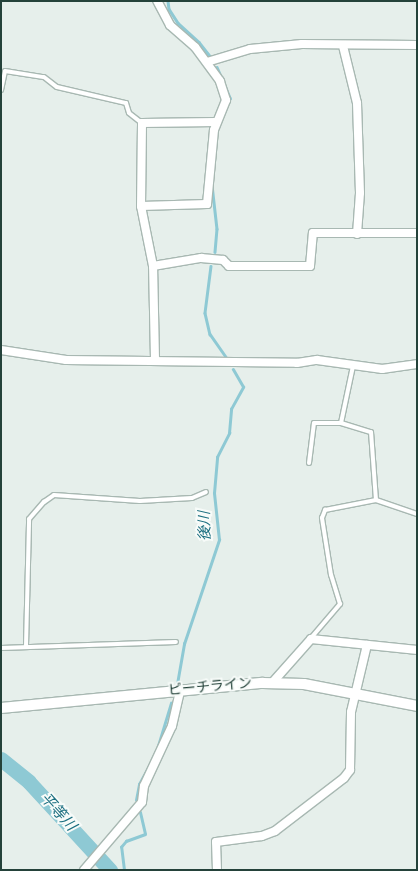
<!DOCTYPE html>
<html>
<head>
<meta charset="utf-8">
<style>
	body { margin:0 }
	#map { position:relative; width:418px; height:871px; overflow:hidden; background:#e6efeb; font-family:Figtree,"Noto Sans JP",sans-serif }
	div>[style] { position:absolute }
	.stream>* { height:2.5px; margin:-1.25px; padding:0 1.25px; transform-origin:1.25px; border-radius:1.25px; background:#8ec9d4 }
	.river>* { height:15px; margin:-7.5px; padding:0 7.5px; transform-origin:7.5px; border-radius:7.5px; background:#8ec9d4 }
	.roads { filter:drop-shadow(1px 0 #a8b8b2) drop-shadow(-1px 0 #a8b8b2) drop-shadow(0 1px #a8b8b2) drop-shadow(0 -1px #a8b8b2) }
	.service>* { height:4px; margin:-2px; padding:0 2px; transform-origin:2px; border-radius:2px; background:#fff }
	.minor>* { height:8px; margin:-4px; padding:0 4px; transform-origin:4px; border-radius:4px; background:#fff }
	.tertiary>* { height:10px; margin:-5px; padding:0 5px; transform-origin:5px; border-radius:5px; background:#fff }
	span { translate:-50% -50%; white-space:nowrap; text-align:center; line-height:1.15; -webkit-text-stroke:4px #f7fbf9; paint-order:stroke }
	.street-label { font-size:14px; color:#24423a }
	.water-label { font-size:15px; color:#1c6f80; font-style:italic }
	.frame { position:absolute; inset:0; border:2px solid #24423a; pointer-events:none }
</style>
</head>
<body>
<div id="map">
	<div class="stream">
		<div style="left:168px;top:1px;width:8px;rotate:83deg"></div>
		<div style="left:169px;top:9px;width:17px;rotate:57deg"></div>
		<div style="left:178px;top:23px;width:28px;rotate:42deg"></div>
		<div style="left:199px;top:42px;width:18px;rotate:52deg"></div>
		<div style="left:217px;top:67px;width:34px;rotate:67deg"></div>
		<div style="left:230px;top:98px;width:27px;rotate:112deg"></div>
		<div style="left:212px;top:185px;width:44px;rotate:83.5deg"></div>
		<div style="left:217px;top:229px;width:23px;rotate:95deg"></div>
		<div style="left:211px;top:266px;width:47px;rotate:97.3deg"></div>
		<div style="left:205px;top:313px;width:22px;rotate:77deg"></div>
		<div style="left:210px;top:334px;width:28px;rotate:55deg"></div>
		<div style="left:177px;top:684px;width:41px;rotate:-80.1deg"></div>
		<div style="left:184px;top:644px;width:110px;rotate:-71.4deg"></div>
		<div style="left:219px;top:540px;width:47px;rotate:-96.1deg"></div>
		<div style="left:214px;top:493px;width:36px;rotate:-85deg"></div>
		<div style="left:217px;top:457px;width:27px;rotate:-63deg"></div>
		<div style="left:229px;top:433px;width:24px;rotate:-85deg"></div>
		<div style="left:231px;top:409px;width:25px;rotate:-61deg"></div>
		<div style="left:243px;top:387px;width:20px;rotate:-120deg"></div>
		<div style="left:157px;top:749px;width:48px;rotate:-73.1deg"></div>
		<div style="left:136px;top:800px;width:16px;rotate:-79deg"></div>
		<div style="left:139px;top:784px;width:26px;rotate:-61deg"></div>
		<div style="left:124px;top:870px;width:23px;rotate:-97deg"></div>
		<div style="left:121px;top:847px;width:8px;rotate:-50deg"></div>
		<div style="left:126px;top:841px;width:20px;rotate:-20deg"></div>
		<div style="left:145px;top:834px;width:22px;rotate:-103deg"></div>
	</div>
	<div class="river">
		<div style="left:1px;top:759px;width:36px;rotate:39deg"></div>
		<div style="left:29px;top:782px;width:120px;rotate:47.4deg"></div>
	</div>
	<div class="roads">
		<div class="service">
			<div style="left:1px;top:90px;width:19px;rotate:-78deg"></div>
			<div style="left:5px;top:71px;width:39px;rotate:9deg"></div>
			<div style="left:44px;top:77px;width:16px;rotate:38deg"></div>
			<div style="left:57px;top:87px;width:71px;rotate:13.1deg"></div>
			<div style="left:126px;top:103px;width:10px;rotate:73deg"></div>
			<div style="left:129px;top:113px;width:16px;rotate:38deg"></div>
			<div style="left:353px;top:366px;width:58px;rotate:101.9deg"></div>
			<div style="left:341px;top:423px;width:31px;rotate:17deg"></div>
			<div style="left:371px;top:432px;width:68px;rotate:85.8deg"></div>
			<div style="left:376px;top:500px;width:43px;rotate:18.9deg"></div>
			<div style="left:309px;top:463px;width:40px;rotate:-82.9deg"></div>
			<div style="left:314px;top:423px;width:27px"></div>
			<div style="left:311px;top:638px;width:45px;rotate:-49.5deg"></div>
			<div style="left:340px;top:604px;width:30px;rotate:-107deg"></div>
			<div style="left:331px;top:575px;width:58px;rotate:-99deg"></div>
			<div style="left:322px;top:518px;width:9px;rotate:-69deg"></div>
			<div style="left:325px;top:510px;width:52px;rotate:-11.1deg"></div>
			<div style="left:26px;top:646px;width:127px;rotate:-88.6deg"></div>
			<div style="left:29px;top:519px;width:23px;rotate:-49deg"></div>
			<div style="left:44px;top:502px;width:12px;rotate:-35deg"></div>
			<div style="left:54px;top:495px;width:86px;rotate:4deg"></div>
			<div style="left:140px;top:501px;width:52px;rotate:-3.3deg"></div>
			<div style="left:192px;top:498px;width:15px;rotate:-23deg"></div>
			<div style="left:1px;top:648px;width:175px;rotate:-2deg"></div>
		</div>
		<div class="minor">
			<div style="left:343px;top:46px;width:59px;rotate:76.2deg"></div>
			<div style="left:357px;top:103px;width:90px;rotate:88.1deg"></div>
			<div style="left:360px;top:193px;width:41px;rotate:94.2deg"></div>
			<div style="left:207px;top:62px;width:45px;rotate:-16.8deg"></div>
			<div style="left:250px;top:49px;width:52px;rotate:-5.5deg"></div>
			<div style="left:302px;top:44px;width:115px;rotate:0.5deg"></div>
			<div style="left:141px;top:206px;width:83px;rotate:-89.3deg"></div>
			<div style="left:142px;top:123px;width:74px;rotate:-0.8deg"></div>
			<div style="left:153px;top:266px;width:49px;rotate:-9.5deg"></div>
			<div style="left:201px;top:258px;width:22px;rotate:5deg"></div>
			<div style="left:223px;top:260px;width:8px;rotate:45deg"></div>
			<div style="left:229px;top:266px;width:81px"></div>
			<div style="left:310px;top:266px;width:33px;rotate:-85deg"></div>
			<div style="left:313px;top:233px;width:104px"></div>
			<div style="left:1px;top:350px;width:66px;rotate:8.7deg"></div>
			<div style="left:66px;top:360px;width:231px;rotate:0.7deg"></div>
			<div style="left:297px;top:363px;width:20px;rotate:-9deg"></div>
			<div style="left:317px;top:360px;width:66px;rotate:7.9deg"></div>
			<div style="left:382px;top:369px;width:35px;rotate:-8deg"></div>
			<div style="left:155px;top:359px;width:93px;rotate:-91.2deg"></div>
			<div style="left:153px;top:266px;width:61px;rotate:-101.3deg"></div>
			<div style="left:141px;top:206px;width:66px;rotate:-1.7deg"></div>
			<div style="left:207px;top:204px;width:74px;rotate:-84.6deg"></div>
			<div style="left:214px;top:130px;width:32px;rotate:-68deg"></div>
			<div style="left:226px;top:100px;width:20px;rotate:-108deg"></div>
			<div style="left:220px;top:81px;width:42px;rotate:-126.3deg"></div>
			<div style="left:195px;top:47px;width:33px;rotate:-139deg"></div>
			<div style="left:170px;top:25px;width:27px;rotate:-118deg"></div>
			<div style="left:272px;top:683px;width:59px;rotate:-48.4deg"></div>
			<div style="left:311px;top:639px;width:107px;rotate:5.9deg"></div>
			<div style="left:84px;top:870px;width:89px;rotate:-49.5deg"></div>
			<div style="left:142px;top:802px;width:16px;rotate:-83deg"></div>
			<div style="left:144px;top:786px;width:66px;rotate:-65deg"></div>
			<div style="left:172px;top:726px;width:37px;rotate:-77deg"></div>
			<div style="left:217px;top:870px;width:28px;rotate:-92deg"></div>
			<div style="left:216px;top:842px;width:46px;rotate:-7.4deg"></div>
			<div style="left:262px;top:836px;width:14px;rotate:-21deg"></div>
			<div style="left:275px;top:831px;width:87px;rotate:-37.5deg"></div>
			<div style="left:344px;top:778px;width:10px;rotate:-53deg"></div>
			<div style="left:350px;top:770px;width:58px;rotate:-89deg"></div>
			<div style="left:351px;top:712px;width:69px;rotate:-76.6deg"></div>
		</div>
		<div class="tertiary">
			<div style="left:1px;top:708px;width:263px;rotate:-5.5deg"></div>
			<div style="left:263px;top:683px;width:41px;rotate:1.4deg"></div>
			<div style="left:304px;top:684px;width:115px;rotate:11deg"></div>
		</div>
	</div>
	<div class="street-label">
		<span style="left:210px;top:687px;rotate:-5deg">ピーチライン</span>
	</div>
	<div class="water-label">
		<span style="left:205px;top:526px;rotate:-91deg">後川</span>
		<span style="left:58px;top:812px;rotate:48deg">平等川</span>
	</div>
	<div class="frame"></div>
</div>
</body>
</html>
